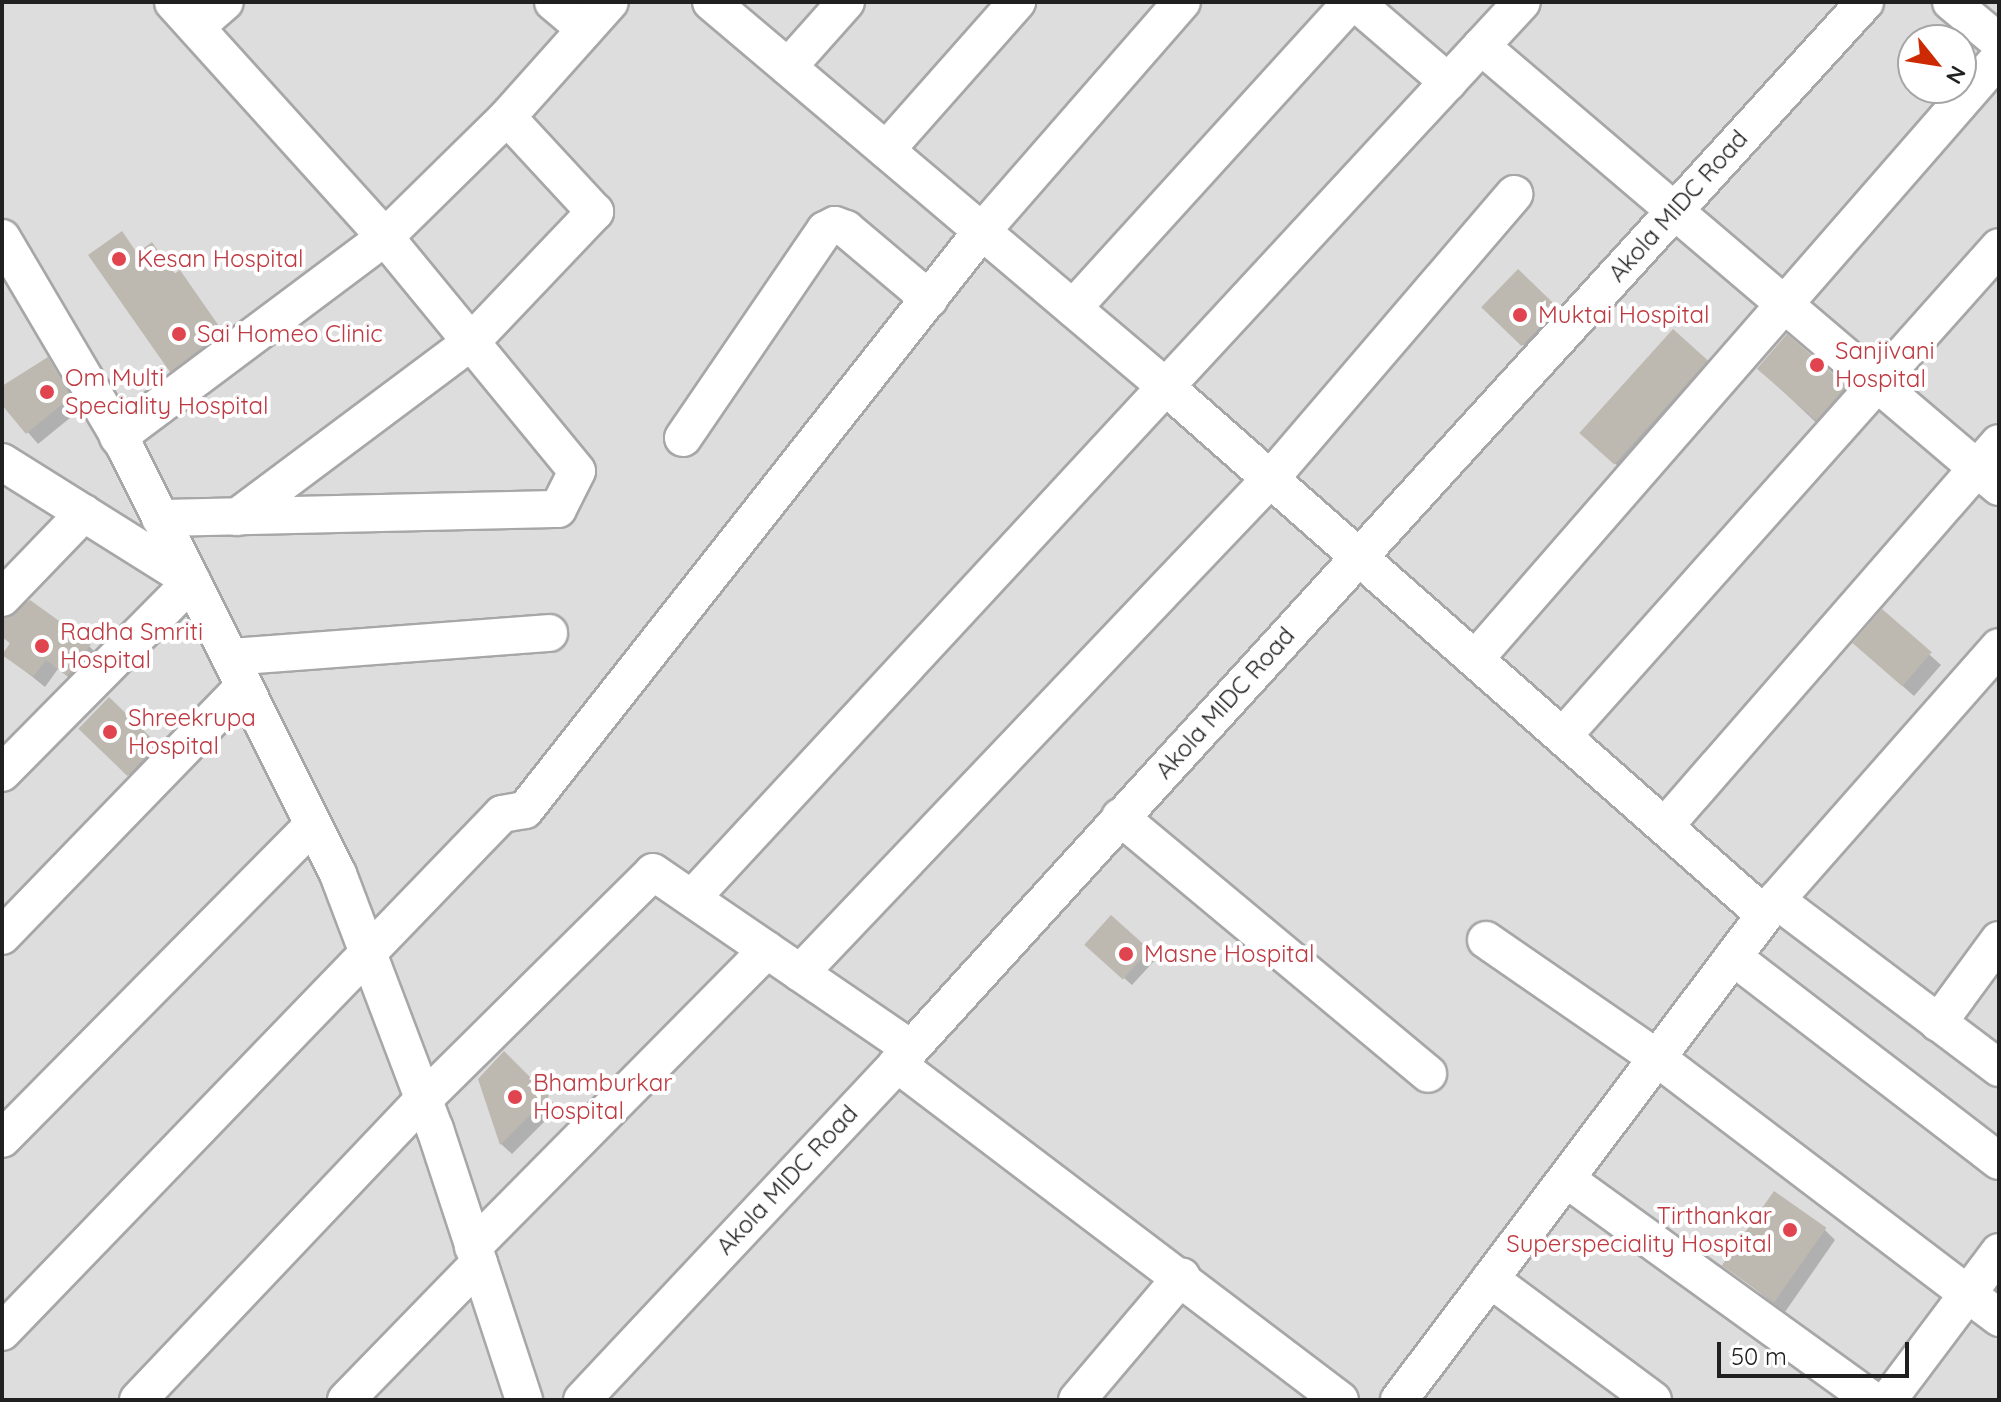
<!DOCTYPE html>
<html>
<head>
<meta charset="utf-8">
<style>
	body { margin:0 }
	#map { position:relative; width:2001px; height:1402px; overflow:hidden; background:#f0efe7; font-family:Quicksand,sans-serif }
	div>[style] { position:absolute }
	.residential>* { inset:0; background:#dedddd }
	.shadow>* { inset:0; background:#0003; transform-origin:0 0 }
	.building>* { inset:0; background:#bdb8b0; transform-origin:0 0 }
	.roads { filter:drop-shadow(2px 0 #a7a7a7) drop-shadow(-2px 0 #a7a7a7) drop-shadow(0 2px #a7a7a7) drop-shadow(0 -2px #a7a7a7) }
	.minor>* { height:36px; margin:-18px; padding:0 18px; transform-origin:18px; border-radius:18px; background:#fff }
	.dots>* { width:22px; height:22px; translate:-50% -50%; box-sizing:border-box; border:4px solid #fff; border-radius:50% }
	span { translate:-50% -50%; white-space:nowrap; text-align:center; line-height:1.15; -webkit-text-stroke:8px #fff; paint-order:stroke }
	.street-label { font-size:24px; color:#202020 }
	.health-label { font-size:24px; color:#be3a42 }
	.left { translate:0 -50%; text-align:left }
	.right { translate:-100% -50%; text-align:right }
	.frame { position:absolute; inset:0; border:4px solid #202020; pointer-events:none }
	.north { position:absolute; left:1897px; top:24px; width:80px; height:80px; box-sizing:border-box; background:#fff; border:2px solid #a6a6a6; border-radius:50%; rotate:120deg; font-size:22px; font-weight:700; line-height:32px; text-align:center; color:#202020 }
	.north::after { content:''; display:block; margin:auto; width:28px; height:36px; background:#cd2903; clip-path:polygon(50% 0,100% 100%,50% 72%,0 100%) }
	.scale { position:absolute; left:1717px; top:1342px; width:192px; height:36px; box-sizing:border-box; border:4px solid #202020; border-top:0; padding-left:10px; font-size:24px; line-height:28px; white-space:nowrap; color:#202020; -webkit-text-stroke:6px #fff; paint-order:stroke }
</style>
</head>
<body>
<div id="map">
	<div class="residential">
		<div style="clip-path:polygon(evenodd,2px 2px,1999px 2px,1999px 1400px,2px 1400px,2px 2px,1913px 40px,1961px 40px,1961px 88px,1913px 88px,1913px 40px)"></div>
	</div>
	<div class="shadow">
		<div style="clip-path:polygon(121px 234px,138px 254px,151px 245px,176px 275px,180px 272px,231px 343px,181px 380px,171px 371px)"></div>
		<div style="left:1518px;top:272px;width:69px;height:49px;rotate:44deg"></div>
		<div style="clip-path:polygon(48px 360px,81px 409px,38px 444px,2px 402px,2px 388px)"></div>
		<div style="clip-path:polygon(1707px 361px,1717px 372px,1628px 475px,1594px 445px)"></div>
		<div style="clip-path:polygon(1770px 379px,1846px 387px,1857px 398px,1826px 432px)"></div>
		<div style="clip-path:polygon(1882px 612px,1941px 665px,1914px 696px,1866px 654px)"></div>
		<div style="clip-path:polygon(2px 622px,89px 646px,100px 657px,79px 685px,58px 669px,45px 687px,4px 654px,11px 644px,2px 636px)"></div>
		<div style="left:109px;top:700px;width:82px;height:40px;rotate:44deg"></div>
		<div style="clip-path:polygon(1111px 918px,1156px 959px,1132px 985px,1095px 952px)"></div>
		<div style="clip-path:polygon(504px 1054px,558px 1108px,512px 1154px,501px 1144px)"></div>
		<div style="clip-path:polygon(1824px 1229px,1835px 1240px,1785px 1312px,1724px 1265px)"></div>
	</div>
	<div class="building">
		<div style="clip-path:polygon(122px 231px,137px 253px,152px 242px,174px 274px,180px 270px,223px 332px,170px 372px,88px 255px)"></div>
		<div style="left:1518px;top:269px;width:56px;height:53px;rotate:44deg"></div>
		<div style="left:1673px;top:329px;width:47px;height:140px;rotate:42deg"></div>
		<div style="left:1787px;top:334px;width:79px;height:46px;rotate:41deg"></div>
		<div style="clip-path:polygon(48px 357px,71px 397px,26px 434px,2px 405px,2px 386px)"></div>
		<div style="clip-path:polygon(30px 600px,91px 644px,67px 676px,46px 660px,33px 677px,2px 655px,10px 643px,2px 637px,2px 619px)"></div>
		<div style="left:1882px;top:609px;width:66px;height:45px;rotate:41deg"></div>
		<div style="left:109px;top:697px;width:68px;height:44px;rotate:44deg"></div>
		<div style="left:1111px;top:915px;width:52px;height:40px;rotate:42deg"></div>
		<div style="clip-path:polygon(504px 1051px,549px 1096px,500px 1145px,478px 1079px)"></div>
		<div style="left:1774px;top:1191px;width:64px;height:91px;rotate:35deg"></div>
	</div>
	<div class="roads">
		<div class="minor">
			<div style="left:553px;top:2px;width:42px;rotate:40.2deg"></div>
			<div style="left:711px;top:2px;width:596px;rotate:40.24deg"></div>
			<div style="left:1166px;top:387px;width:798px;rotate:41.4deg"></div>
			<div style="left:1355px;top:2px;width:123px;rotate:40.7deg"></div>
			<div style="left:1951px;top:2px;width:62px;rotate:39.8deg"></div>
			<div style="left:196px;top:27px;width:38px;rotate:-41deg"></div>
			<div style="left:1481px;top:46px;width:680px;rotate:40.41deg"></div>
			<div style="left:788px;top:67px;width:87px;rotate:-48.3deg"></div>
			<div style="left:886px;top:150px;width:198px;rotate:-48.5deg"></div>
			<div style="left:2px;top:238px;width:243px;rotate:59.5deg"></div>
			<div style="left:125px;top:447px;width:477px;rotate:63.5deg"></div>
			<div style="left:338px;top:874px;width:273px;rotate:69.2deg"></div>
			<div style="left:435px;top:1129px;width:285px;rotate:71.8deg"></div>
			<div style="left:1073px;top:308px;width:413px;rotate:-47.7deg"></div>
			<div style="left:118px;top:437px;width:334px;rotate:-36.8deg"></div>
			<div style="left:385px;top:237px;width:171px;rotate:-44.5deg"></div>
			<div style="left:507px;top:117px;width:154px;rotate:-48.2deg"></div>
			<div style="left:683px;top:438px;width:252px;rotate:-55.7deg"></div>
			<div style="left:825px;top:230px;width:11px;rotate:-27deg"></div>
			<div style="left:835px;top:225px;width:12px;rotate:20deg"></div>
			<div style="left:846px;top:229px;width:109px;rotate:40.1deg"></div>
			<div style="left:2px;top:462px;width:224px;rotate:32.1deg"></div>
			<div style="left:192px;top:581px;width:270px;rotate:134.7deg"></div>
			<div style="left:237px;top:517px;width:292px;rotate:-36.8deg"></div>
			<div style="left:471px;top:342px;width:180px;rotate:-46.4deg"></div>
			<div style="left:595px;top:212px;width:129px;rotate:-132.8deg"></div>
			<div style="left:160px;top:518px;width:398px;rotate:-1.3deg"></div>
			<div style="left:558px;top:509px;width:42px;rotate:-63.4deg"></div>
			<div style="left:577px;top:471px;width:303px;rotate:-129.4deg"></div>
			<div style="left:385px;top:237px;width:316px;rotate:-132.1deg"></div>
			<div style="left:2px;top:598px;width:118px;rotate:-46deg"></div>
			<div style="left:230px;top:657px;width:320px;rotate:-4.3deg"></div>
			<div style="left:1476px;top:658px;width:796px;rotate:-48.92deg"></div>
			<div style="left:1563px;top:736px;width:655px;rotate:-48.28deg"></div>
			<div style="left:1120px;top:817px;width:401px;rotate:39.8deg"></div>
			<div style="left:1665px;top:826px;width:508px;rotate:-48.91deg"></div>
			<div style="left:692px;top:898px;width:1221px;rotate:-47.19deg"></div>
			<div style="left:1776px;top:900px;width:279px;rotate:37deg"></div>
			<div style="left:2px;top:936px;width:348px;rotate:-45.9deg"></div>
			<div style="left:1486px;top:940px;width:208px;rotate:34.6deg"></div>
			<div style="left:1657px;top:1058px;width:430px;rotate:37.2deg"></div>
			<div style="left:1733px;top:957px;width:335px;rotate:37.5deg"></div>
			<div style="left:800px;top:973px;width:683px;rotate:-46.42deg"></div>
			<div style="left:1271px;top:478px;width:374px;rotate:-49.4deg"></div>
			<div style="left:1938px;top:1023px;width:103px;rotate:-53.7deg"></div>
			<div style="left:897px;top:1064px;width:556px;rotate:37.18deg"></div>
			<div style="left:2px;top:1139px;width:442px;rotate:-45.3deg"></div>
			<div style="left:1566px;top:1179px;width:377px;rotate:35.8deg"></div>
			<div style="left:473px;top:1247px;width:418px;rotate:-45.3deg"></div>
			<div style="left:1490px;top:1279px;width:203px;rotate:36.6deg"></div>
			<div style="left:2px;top:1332px;width:720px;rotate:-46.01deg"></div>
			<div style="left:502px;top:814px;width:23px;rotate:-10deg"></div>
			<div style="left:525px;top:810px;width:738px;rotate:-51.72deg"></div>
			<div style="left:982px;top:231px;width:304px;rotate:-48.9deg"></div>
			<div style="left:138px;top:1400px;width:415px;rotate:-46.5deg"></div>
			<div style="left:424px;top:1099px;width:322px;rotate:-44.7deg"></div>
			<div style="left:653px;top:872px;width:311px;rotate:34.4deg"></div>
			<div style="left:346px;top:1400px;width:191px;rotate:-45.8deg"></div>
			<div style="left:582px;top:1400px;width:461px;rotate:-46.8deg"></div>
			<div style="left:897px;top:1064px;width:1437px;rotate:-47.65deg"></div>
			<div style="left:1077px;top:1400px;width:162px;rotate:-49.7deg"></div>
			<div style="left:1399px;top:1400px;width:626px;rotate:-52.98deg"></div>
			<div style="left:1776px;top:900px;width:337px;rotate:-48.6deg"></div>
			<div style="left:1888px;top:1400px;width:185px;rotate:-53.1deg"></div>
		</div>
	</div>
	<div class="dots">
		<div style="left:119px;top:259px;background:#e0444e"></div>
		<div style="left:1520px;top:315px;background:#e0444e"></div>
		<div style="left:179px;top:334px;background:#e0444e"></div>
		<div style="left:1817px;top:365px;background:#e0444e"></div>
		<div style="left:47px;top:392px;background:#e0444e"></div>
		<div style="left:42px;top:646px;background:#e0444e"></div>
		<div style="left:110px;top:732px;background:#e0444e"></div>
		<div style="left:1126px;top:954px;background:#e0444e"></div>
		<div style="left:515px;top:1097px;background:#e0444e"></div>
		<div style="left:1790px;top:1230px;background:#e0444e"></div>
	</div>
	<div class="street-label">
		<span style="left:1678px;top:206px;rotate:-48deg">Akola MIDC Road</span>
		<span style="left:1225px;top:703px;rotate:-48deg">Akola MIDC Road</span>
		<span style="left:787px;top:1180px;rotate:-47deg">Akola MIDC Road</span>
	</div>
	<div class="health-label">
		<span class="left" style="left:137px;top:259px">Kesan Hospital</span>
		<span class="left" style="left:1538px;top:315px">Muktai Hospital</span>
		<span class="left" style="left:197px;top:334px">Sai Homeo Clinic</span>
		<span class="left" style="left:1835px;top:365px">Sanjivani<br>Hospital</span>
		<span class="left" style="left:65px;top:392px">Om Multi<br>Speciality Hospital</span>
		<span class="left" style="left:60px;top:646px">Radha Smriti<br>Hospital</span>
		<span class="left" style="left:128px;top:732px">Shreekrupa<br>Hospital</span>
		<span class="left" style="left:1144px;top:954px">Masne Hospital</span>
		<span class="left" style="left:533px;top:1097px">Bhamburkar<br>Hospital</span>
		<span class="right" style="left:1772px;top:1230px">Tirthankar<br>Superspeciality Hospital</span>
	</div>
	<div class="frame"></div>
	<div class="north">N</div>
	<div class="scale">50 m</div>
</div>
</body>
</html>
